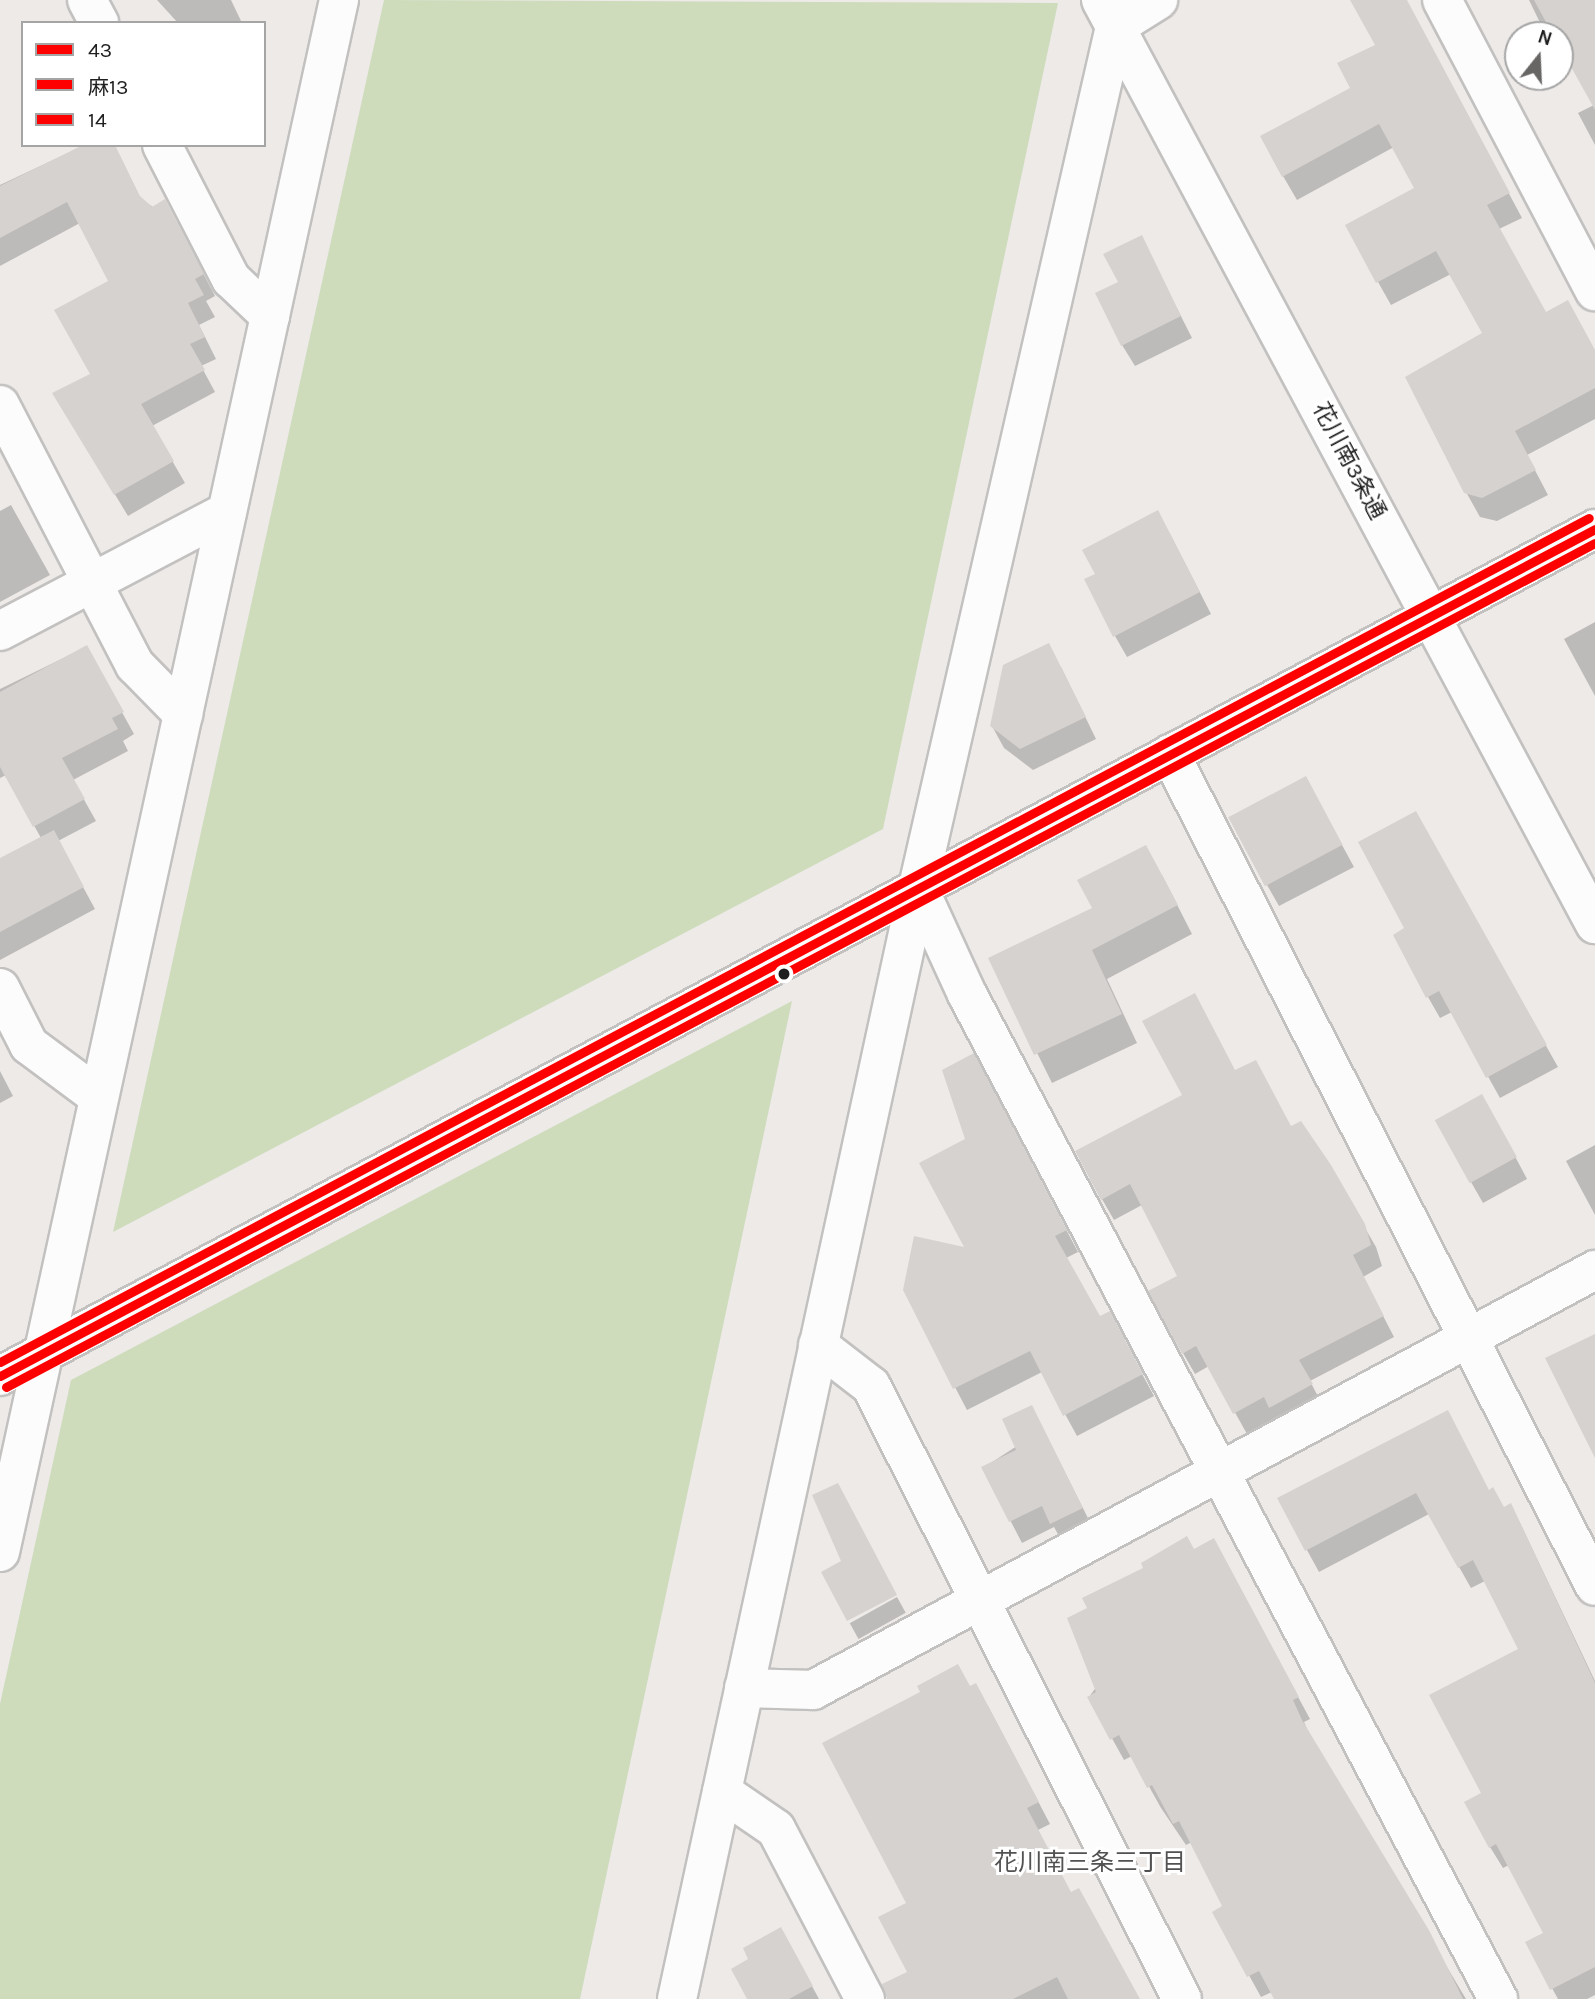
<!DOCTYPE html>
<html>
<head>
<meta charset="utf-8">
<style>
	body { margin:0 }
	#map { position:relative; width:1595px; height:1999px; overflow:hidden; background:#edeae8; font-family:Karla,"Noto Sans JP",sans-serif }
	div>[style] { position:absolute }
	.forest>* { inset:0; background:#cedcbc }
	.shadow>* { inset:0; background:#0003; transform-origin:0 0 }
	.building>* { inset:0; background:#d6d2d0; transform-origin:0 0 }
	.roads { filter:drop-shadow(2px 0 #c3c1c0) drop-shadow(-2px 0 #c3c1c0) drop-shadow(0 2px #c3c1c0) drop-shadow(0 -2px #c3c1c0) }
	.minor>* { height:38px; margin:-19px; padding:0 19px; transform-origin:19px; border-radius:19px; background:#fcfcfc }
	.tertiary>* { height:38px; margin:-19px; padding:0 19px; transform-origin:19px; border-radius:19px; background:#fcfcfc }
	.bus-1>* { height:9px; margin:-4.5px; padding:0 4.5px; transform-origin:4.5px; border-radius:4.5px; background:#f00 }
	.bus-2>* { height:9px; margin:-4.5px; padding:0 4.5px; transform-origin:4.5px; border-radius:4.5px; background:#f00 }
	.bus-3>* { height:9px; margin:-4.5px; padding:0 4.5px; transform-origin:4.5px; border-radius:4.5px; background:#f00 }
	.dots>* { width:19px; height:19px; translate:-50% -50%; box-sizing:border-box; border:4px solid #fff; border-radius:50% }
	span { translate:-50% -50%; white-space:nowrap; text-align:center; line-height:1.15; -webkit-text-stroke:6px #fff; paint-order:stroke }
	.street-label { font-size:23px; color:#1f1f1f }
	.neighbourhood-label { font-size:24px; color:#525252 }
	.legend { position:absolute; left:21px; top:21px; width:245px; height:126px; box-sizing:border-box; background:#fff; border:2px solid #a5a5a5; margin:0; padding:9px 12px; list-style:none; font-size:21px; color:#1f1f1f }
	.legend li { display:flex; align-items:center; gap:14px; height:35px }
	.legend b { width:35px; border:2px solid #a5a5a5 }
	.north { position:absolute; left:1504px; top:21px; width:70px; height:70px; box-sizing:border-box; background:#fff; border:2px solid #a5a5a5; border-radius:50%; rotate:18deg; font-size:19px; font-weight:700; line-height:28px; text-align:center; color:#1f1f1f }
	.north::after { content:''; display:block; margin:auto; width:24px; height:32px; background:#676665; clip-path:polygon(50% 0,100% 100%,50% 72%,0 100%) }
</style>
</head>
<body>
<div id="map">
	<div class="forest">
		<div style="clip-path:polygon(384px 0,1058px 3px,883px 829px,113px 1232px)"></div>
		<div style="clip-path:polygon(792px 1001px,580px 1999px,0 1999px,0 1704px,71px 1380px)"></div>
	</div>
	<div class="shadow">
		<div style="clip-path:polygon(157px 0,231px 0,242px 23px,178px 23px)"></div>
		<div style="clip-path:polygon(1352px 0,1406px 0,1522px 218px,1499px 229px,1546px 314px,1595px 352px,1595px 419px,1527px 455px,1548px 495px,1497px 521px,1480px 517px,1466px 492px,1484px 333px,1451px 274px,1391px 305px,1378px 282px,1417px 189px,1394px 147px,1297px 200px,1283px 176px,1352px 89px,1377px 45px)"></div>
		<div style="clip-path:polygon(1529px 0,1595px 0,1595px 145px,1578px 113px,1594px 105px,1560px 35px,1546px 35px)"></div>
		<div style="clip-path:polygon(85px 145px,120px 156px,141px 199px,177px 223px,215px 296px,206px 301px,215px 317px,199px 325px,216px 359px,201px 366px,215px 392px,152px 426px,185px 483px,128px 516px,67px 415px,92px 375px,110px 281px,80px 223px,0 266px,0 185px)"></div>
		<div style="clip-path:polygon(1141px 237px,1192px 338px,1135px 366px,1122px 345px,1120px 283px)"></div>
		<div style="clip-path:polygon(11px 505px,50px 575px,0 602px,0 511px)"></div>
		<div style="clip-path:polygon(1170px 534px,1211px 614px,1127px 657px,1115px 636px)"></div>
		<div style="clip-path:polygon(1595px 622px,1595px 696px,1564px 639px)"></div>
		<div style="clip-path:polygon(86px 647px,134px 734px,123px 741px,128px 751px,73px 780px,96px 821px,58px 841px,95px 909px,0 960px,0 860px,41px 838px,6px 775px,0 778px,0 689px)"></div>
		<div style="clip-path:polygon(1061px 667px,1096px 739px,1033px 770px,1004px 748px,992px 726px)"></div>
		<div style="clip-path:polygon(1317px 799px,1354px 867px,1279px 906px,1267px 885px)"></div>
		<div style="clip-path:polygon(1415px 814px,1558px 1067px,1500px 1098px,1452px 1012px,1440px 1018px,1428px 997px,1407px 929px)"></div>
		<div style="clip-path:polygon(1162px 875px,1192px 934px,1107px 979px,1137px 1043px,1052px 1083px,990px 958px)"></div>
		<div style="clip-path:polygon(0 1071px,13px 1096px,0 1103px)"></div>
		<div style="clip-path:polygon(1235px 1072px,1329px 1166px,1376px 1247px,1382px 1266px,1363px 1277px,1394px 1337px,1310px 1381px,1323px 1406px,1283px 1428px,1276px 1417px,1247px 1434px,1209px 1366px,1195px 1374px,1183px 1353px,1179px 1276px,1142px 1205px,1114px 1220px,1102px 1199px)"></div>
		<div style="clip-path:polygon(985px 1077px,1078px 1252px,1066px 1258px,1100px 1318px,1121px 1335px,1154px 1396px,1077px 1436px,1042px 1372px,967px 1410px,904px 1290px,967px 1250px,967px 1140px)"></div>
		<div style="clip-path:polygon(1494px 1117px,1527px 1179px,1483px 1203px,1471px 1182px)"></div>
		<div style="clip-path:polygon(1595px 1145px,1595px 1215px,1566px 1161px)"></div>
		<div style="clip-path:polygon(1448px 1412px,1489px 1492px,1504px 1509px,1510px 1505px,1522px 1527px,1595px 1681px,1595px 1995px,1587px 1999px,1558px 1999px,1527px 1943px,1545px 1934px,1509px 1865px,1503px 1868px,1490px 1847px,1483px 1794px,1520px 1650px,1485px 1581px,1471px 1588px,1429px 1514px,1319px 1572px,1279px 1499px)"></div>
		<div style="clip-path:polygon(1043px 1429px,1094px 1530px,1064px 1545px,1054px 1527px,1022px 1543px,983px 1468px)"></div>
		<div style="clip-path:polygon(1194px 1551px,1225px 1562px,1310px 1719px,1304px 1722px,1312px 1740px,1466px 1999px,1276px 1999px,1272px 1992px,1261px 1997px,1214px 1912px,1224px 1907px,1192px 1842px,1186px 1845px,1161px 1808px,1132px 1756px,1124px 1760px,1089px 1697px)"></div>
		<div style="left:897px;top:1597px;width:18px;height:54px;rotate:61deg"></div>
		<div style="clip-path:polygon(970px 1688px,988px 1706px,1050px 1824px,1038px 1830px,1071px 1894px,1139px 1999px,925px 1999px,908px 1904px)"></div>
		<div style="clip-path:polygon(793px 1951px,819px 1999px,749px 1999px)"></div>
	</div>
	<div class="building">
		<div style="clip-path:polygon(1350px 0,1407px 0,1510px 193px,1487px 205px,1546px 312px,1568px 300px,1595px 350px,1595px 388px,1515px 431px,1536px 470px,1482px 498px,1464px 493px,1405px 377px,1482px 333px,1436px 251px,1376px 283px,1345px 225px,1414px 188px,1379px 124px,1282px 177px,1260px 136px,1350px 88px,1337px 63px,1375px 45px)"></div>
		<div style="clip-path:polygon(1534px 0,1595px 0,1595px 110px,1560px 47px,1560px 35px,1553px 35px)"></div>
		<div style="clip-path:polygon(83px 145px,115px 145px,139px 195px,152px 207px,165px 199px,204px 274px,195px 279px,204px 295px,188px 303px,205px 337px,190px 344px,205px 370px,141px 404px,174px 461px,114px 495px,52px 393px,90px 374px,54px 310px,108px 281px,67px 202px,0 238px,0 186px)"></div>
		<div style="clip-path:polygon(1142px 235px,1181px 316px,1121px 346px,1095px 293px,1118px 282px,1103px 254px)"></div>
		<div style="clip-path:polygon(1158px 510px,1200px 592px,1113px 637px,1084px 579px,1095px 574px,1082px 550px)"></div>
		<div style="clip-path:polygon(1049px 643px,1086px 717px,1020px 749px,990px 726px,1003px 665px)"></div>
		<div style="clip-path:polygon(87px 645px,124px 712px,112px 718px,118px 729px,62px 758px,85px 799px,33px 827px,0 767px,0 692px)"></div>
		<div style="left:1306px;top:776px;width:78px;height:88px;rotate:62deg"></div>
		<div style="clip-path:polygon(1416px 811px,1547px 1045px,1486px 1078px,1439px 991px,1426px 998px,1393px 935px,1404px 928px,1358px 842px)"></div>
		<div style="clip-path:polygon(54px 830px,84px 887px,0 932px,0 858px)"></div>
		<div style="clip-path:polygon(1146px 845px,1178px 905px,1092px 950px,1122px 1014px,1034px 1055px,988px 958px,1092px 908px,1077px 880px)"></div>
		<div style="clip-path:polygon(1195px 993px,1235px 1070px,1256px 1060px,1291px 1126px,1301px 1121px,1331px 1165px,1365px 1224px,1371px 1245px,1353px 1255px,1384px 1316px,1299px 1360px,1313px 1384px,1269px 1408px,1264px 1397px,1233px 1414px,1196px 1346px,1182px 1354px,1148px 1291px,1177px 1276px,1130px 1184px,1101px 1200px,1075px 1151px,1182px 1095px,1142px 1021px)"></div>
		<div style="clip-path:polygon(974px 1053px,1067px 1230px,1055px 1236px,1100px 1316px,1110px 1311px,1143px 1374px,1063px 1416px,1030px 1351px,953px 1389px,903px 1290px,914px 1236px,964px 1247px,919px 1163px,965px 1139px,942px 1070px)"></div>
		<div style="left:1482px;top:1094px;width:72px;height:54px;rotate:61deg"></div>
		<div style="clip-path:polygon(1595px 1334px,1595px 1458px,1545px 1358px)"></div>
		<div style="clip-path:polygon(1032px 1405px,1083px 1508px,1050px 1524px,1042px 1506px,1009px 1522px,981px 1467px,1016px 1450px,1002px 1419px)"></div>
		<div style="clip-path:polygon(1448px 1410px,1489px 1490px,1493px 1487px,1504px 1507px,1511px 1503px,1595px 1683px,1595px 1967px,1550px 1990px,1525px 1942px,1543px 1933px,1496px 1844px,1489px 1848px,1464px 1802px,1481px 1793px,1429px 1695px,1518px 1649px,1473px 1560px,1458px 1568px,1416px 1493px,1305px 1551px,1277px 1498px)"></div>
		<div style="clip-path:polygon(838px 1483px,897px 1595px,847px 1621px,821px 1572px,841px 1561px,812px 1495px)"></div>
		<div style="clip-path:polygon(1187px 1536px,1194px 1549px,1214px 1538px,1299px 1697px,1293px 1700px,1302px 1720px,1430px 1932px,1463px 1999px,1274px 1999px,1259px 1971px,1247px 1977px,1212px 1912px,1222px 1906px,1179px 1821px,1173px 1824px,1152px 1785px,1147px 1788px,1119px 1735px,1110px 1740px,1087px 1697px,1096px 1692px,1067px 1618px,1087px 1608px,1082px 1598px,1143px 1568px,1141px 1563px)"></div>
		<div style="clip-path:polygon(958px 1664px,970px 1686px,976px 1683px,1039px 1802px,1027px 1808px,1071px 1892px,1079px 1888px,1140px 1999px,1068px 1999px,1057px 1977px,1013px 1999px,887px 1999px,882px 1984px,907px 1972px,878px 1917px,906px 1903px,822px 1743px,920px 1692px,917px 1686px)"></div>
		<div style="clip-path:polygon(781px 1927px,813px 1986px,789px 1999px,747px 1999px,731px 1969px,748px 1959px,743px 1948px)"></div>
	</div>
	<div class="roads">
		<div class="minor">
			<div style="left:87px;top:0;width:26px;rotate:62deg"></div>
			<div style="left:1442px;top:0;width:329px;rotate:62.3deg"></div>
			<div style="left:1115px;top:27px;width:51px;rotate:-32.1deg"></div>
			<div style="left:162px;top:145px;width:151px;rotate:62.8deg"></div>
			<div style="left:231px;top:279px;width:54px;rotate:43.5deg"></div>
			<div style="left:0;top:405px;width:293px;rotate:62.6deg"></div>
			<div style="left:135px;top:665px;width:69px;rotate:45.6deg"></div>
			<div style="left:0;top:631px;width:256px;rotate:-27.7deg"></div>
			<div style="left:1170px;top:754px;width:934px;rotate:62.94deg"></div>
			<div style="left:918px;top:887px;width:118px;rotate:65.4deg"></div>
			<div style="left:967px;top:994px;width:1137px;rotate:62.15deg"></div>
			<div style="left:0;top:988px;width:64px;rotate:63deg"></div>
			<div style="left:29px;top:1045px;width:87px;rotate:36.6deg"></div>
			<div style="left:818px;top:1345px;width:67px;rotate:37.7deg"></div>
			<div style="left:871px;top:1386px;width:687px;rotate:63.1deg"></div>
			<div style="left:0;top:1552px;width:1589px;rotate:-77.68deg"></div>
			<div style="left:744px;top:1688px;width:69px;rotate:1.7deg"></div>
			<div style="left:813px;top:1690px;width:888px;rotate:-28.24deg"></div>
			<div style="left:722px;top:1792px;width:65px;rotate:34.4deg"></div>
			<div style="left:776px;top:1829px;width:192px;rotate:62.4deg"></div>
			<div style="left:677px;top:1999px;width:1138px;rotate:-77.77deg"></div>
			<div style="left:918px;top:887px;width:905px;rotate:-77.1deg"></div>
		</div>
		<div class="tertiary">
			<div style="left:1101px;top:0;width:1048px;rotate:61.87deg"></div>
			<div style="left:0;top:1376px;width:1806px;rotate:-27.97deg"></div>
		</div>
	</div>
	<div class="bus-1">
		<div style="left:0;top:1376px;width:1806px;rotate:-27.97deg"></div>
	</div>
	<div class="bus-2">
		<div style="left:6px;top:1387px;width:1799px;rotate:-27.98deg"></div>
	</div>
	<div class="bus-3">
		<div style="left:0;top:1362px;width:1799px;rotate:-27.98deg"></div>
	</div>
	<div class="dots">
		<div style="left:784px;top:974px;background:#1f1f1f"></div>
	</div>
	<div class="street-label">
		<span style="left:1349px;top:461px;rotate:62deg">花川南3条通</span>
	</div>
	<div class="neighbourhood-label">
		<span style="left:1090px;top:1863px">花川南三条三丁目</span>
	</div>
	<ul class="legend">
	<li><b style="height:9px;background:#f00"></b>43</li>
	<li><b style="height:9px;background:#f00"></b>麻13</li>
	<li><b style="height:9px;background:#f00"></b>14</li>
	</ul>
	<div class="north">N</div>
</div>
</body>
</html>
